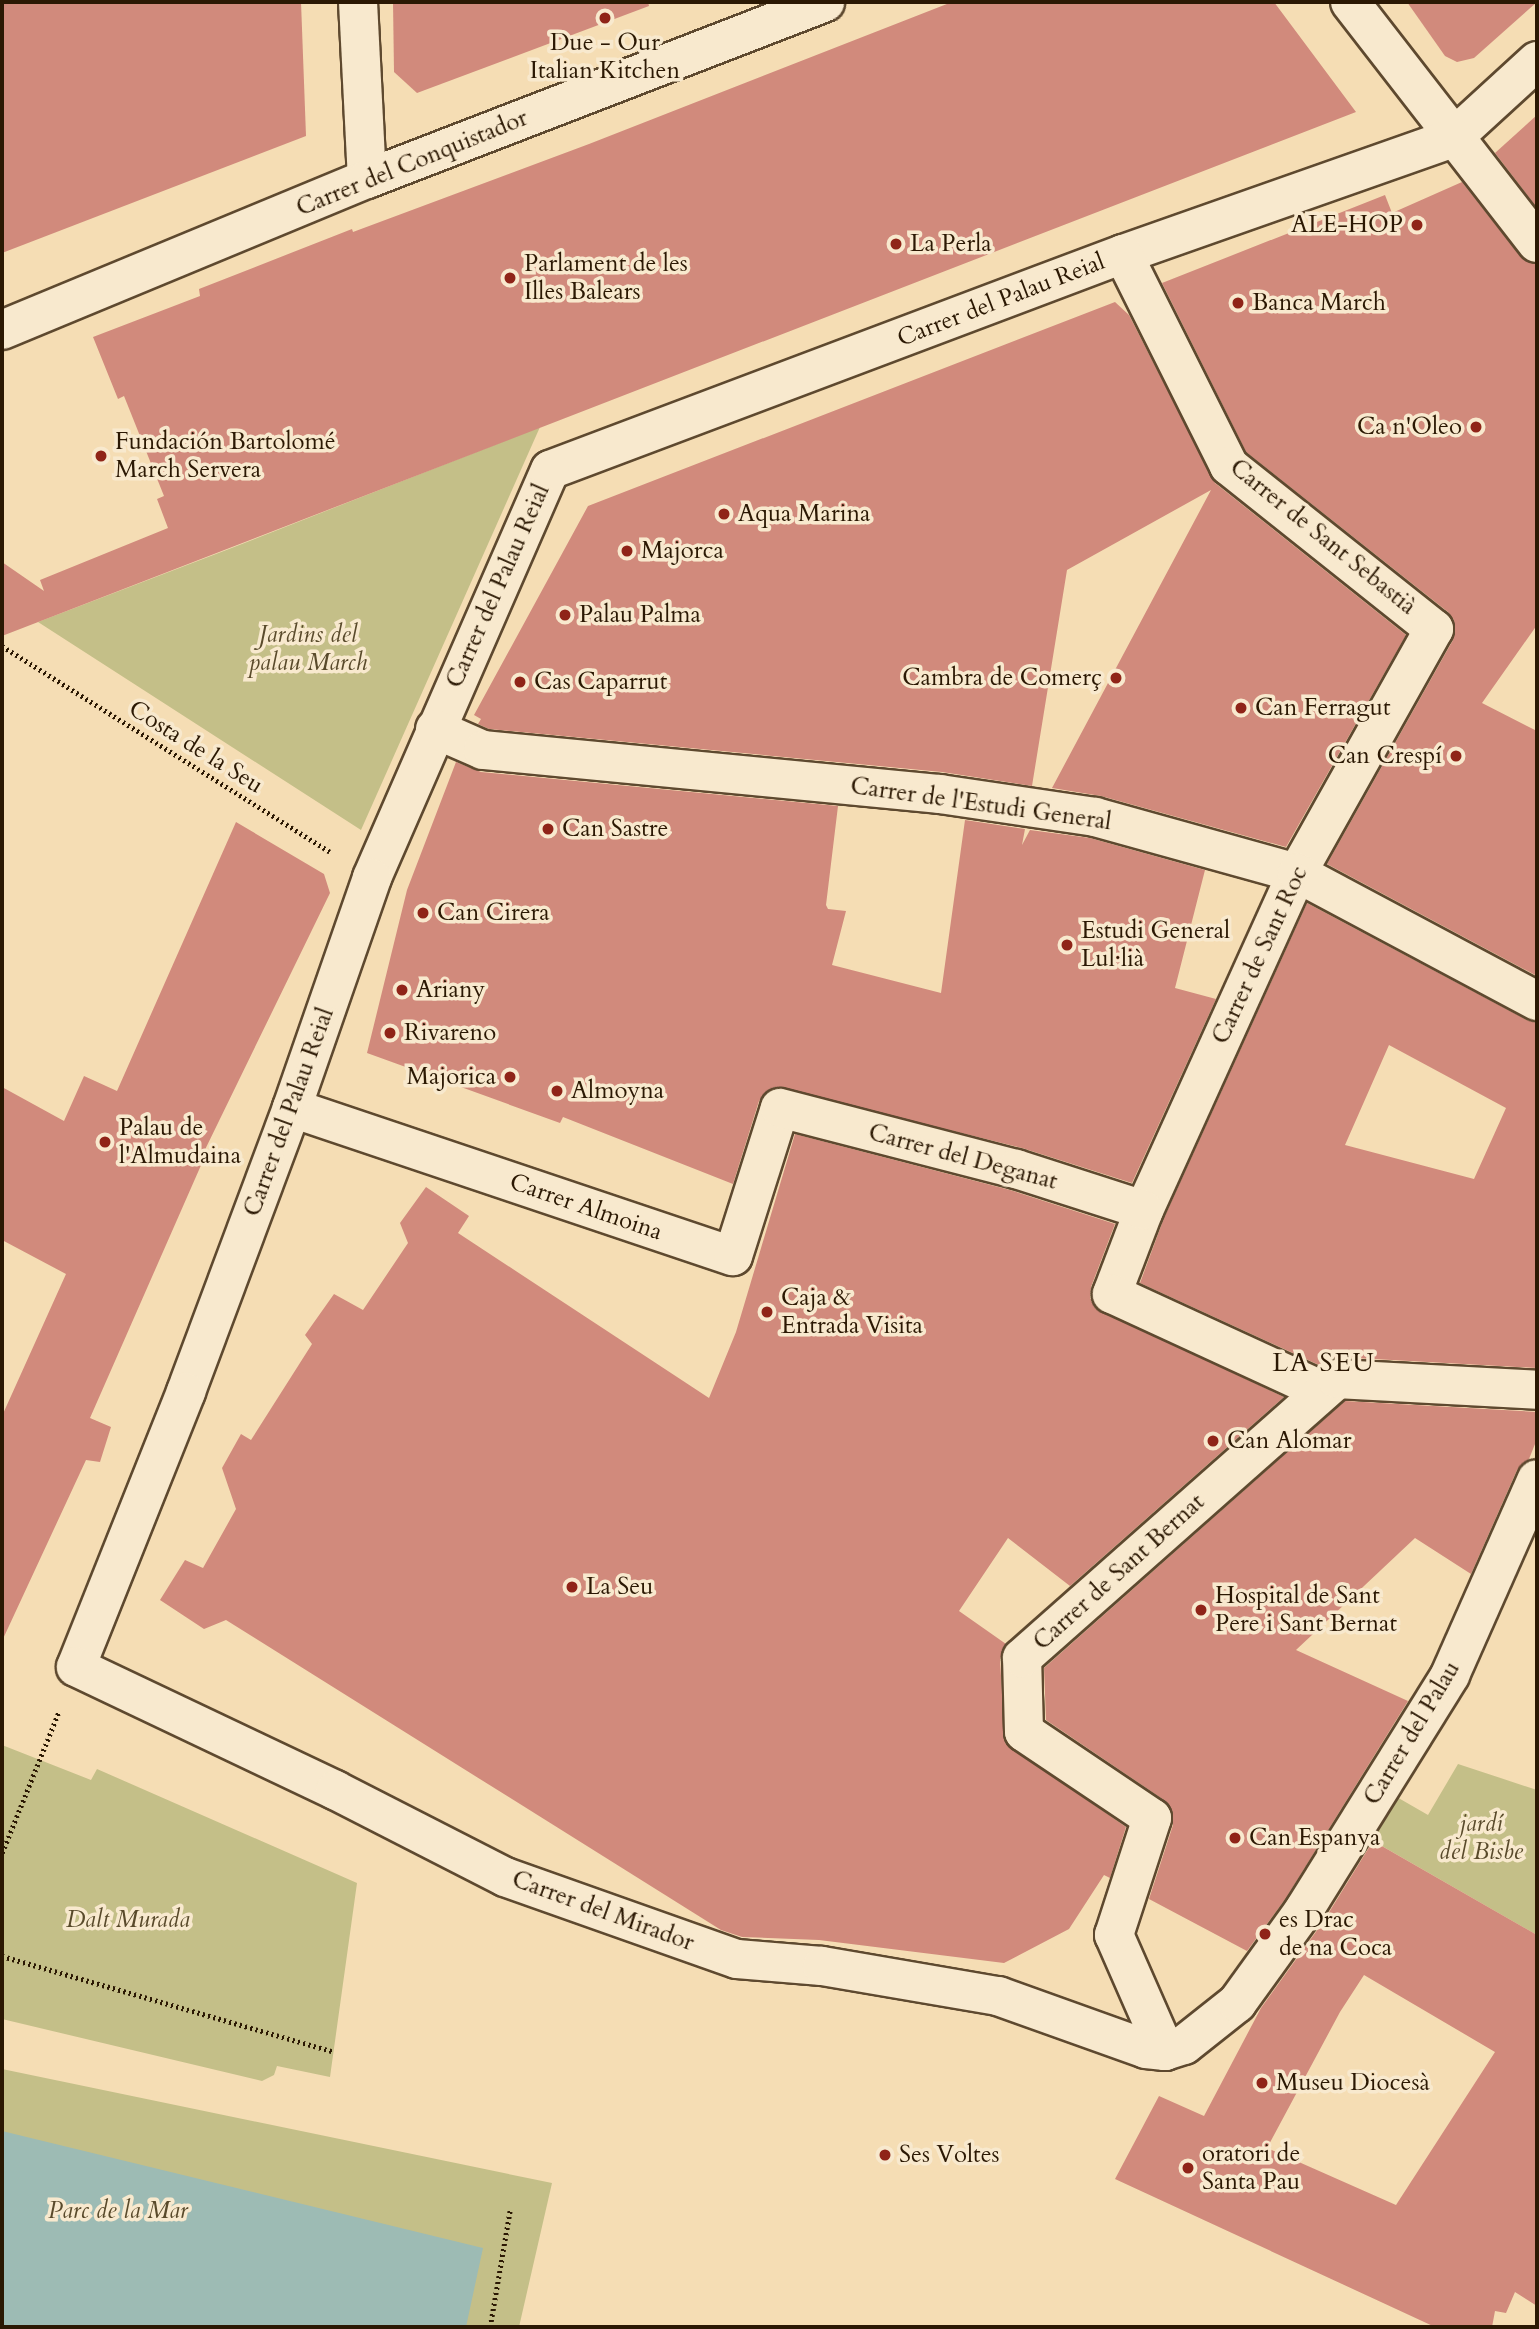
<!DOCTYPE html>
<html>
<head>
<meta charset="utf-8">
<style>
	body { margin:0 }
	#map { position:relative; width:1539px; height:2329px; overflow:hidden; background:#f5ddb4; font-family:Cardo,serif }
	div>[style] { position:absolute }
	.green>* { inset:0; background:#c4bf88 }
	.water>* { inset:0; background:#9dbbb4 }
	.building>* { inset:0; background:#d18a7c }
	.path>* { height:4.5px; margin-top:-2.25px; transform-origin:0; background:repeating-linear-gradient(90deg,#2b1803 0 2px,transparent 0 5.5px) }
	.roads { filter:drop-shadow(2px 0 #5e492f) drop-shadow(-2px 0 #5e492f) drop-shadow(0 2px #5e492f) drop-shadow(0 -2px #5e492f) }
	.street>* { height:38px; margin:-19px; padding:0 19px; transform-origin:19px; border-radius:19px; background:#f8e9ce }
	.dots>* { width:19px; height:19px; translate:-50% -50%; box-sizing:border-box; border:4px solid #f8e9ce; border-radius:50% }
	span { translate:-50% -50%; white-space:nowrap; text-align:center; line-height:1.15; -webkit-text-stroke:7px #f8e9ce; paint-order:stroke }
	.poi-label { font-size:24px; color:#2b1803 }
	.right { translate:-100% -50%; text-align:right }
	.left { translate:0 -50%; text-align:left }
	.street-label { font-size:24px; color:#2b1803 }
	.park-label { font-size:24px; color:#594a2b; font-style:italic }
	.neighbourhood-label { font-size:26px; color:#2b1803; letter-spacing:2px }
	.frame { position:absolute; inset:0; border:4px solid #2b1803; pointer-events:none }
</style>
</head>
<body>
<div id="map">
	<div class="green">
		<div style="clip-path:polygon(540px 427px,361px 830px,38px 622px,229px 549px)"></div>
		<div style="clip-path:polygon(2px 1745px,91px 1780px,97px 1769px,357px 1883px,330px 2077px,277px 2066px,274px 2075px,262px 2081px,2px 2019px)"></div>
		<div style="clip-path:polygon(1458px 1764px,1537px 1790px,1537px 1935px,1368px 1838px,1395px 1796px,1428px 1815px)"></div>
		<div style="clip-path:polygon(2px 2069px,552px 2183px,519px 2327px,2px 2327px)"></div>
	</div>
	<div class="water">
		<div style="clip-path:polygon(2px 2131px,483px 2248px,466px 2327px,2px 2327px)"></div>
	</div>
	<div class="building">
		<div style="clip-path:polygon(2px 2px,301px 2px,306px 136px,2px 253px)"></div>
		<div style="clip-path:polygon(393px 2px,648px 2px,649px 6px,417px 93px,394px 72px)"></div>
		<div style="clip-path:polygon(952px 2px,1274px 2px,1356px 112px,2px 636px,2px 562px,44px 591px,40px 580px,168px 528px,157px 499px,164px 496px,124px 396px,118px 399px,93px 337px,200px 296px,199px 289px,352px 229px,353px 232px,589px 144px)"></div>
		<div style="clip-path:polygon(1407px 2px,1537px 2px,1474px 58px,1457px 62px,1445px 56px)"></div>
		<div style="clip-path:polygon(1537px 115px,1537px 208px,1495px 153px)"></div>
		<div style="clip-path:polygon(1462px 182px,1520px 256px,1537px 264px,1537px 625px,1482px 703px,1537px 731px,1537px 976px,1327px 864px,1453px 640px,1454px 620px,1448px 612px,1246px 452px,1162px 283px,1385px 195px,1392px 213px)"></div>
		<div style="clip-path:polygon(1115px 302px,1129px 315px,1215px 483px,1406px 635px,1286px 847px,1101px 796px,1052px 788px,1211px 490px,1067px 570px,1032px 786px,942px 772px,489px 729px,478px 724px,481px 719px,474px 715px,588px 506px)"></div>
		<div style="clip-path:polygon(456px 762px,481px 772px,838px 806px,826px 905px,828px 909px,846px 911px,832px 965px,941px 993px,965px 820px,1025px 829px,1022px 845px,1030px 830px,1090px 838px,1205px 870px,1175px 988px,1216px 999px,1132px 1183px,1022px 1148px,775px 1087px,766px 1092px,759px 1101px,733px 1184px,563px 1117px,560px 1123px,367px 1053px,407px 890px)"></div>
		<div style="clip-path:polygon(236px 822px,324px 874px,330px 893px,199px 1162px,202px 1163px,90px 1418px,111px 1427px,100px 1462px,86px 1460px,2px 1641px,2px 1416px,66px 1274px,2px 1240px,2px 1087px,64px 1121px,84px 1076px,117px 1091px)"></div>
		<div style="clip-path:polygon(evenodd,1307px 903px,1527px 1020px,1537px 1023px,1537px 1368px,1338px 1357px,1319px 1365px,1140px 1283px,1164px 1218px,1307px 903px,1389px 1045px,1506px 1108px,1474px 1179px,1345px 1145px,1389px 1045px)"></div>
		<div style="clip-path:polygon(795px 1134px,1010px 1190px,1115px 1224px,1091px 1287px,1090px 1298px,1095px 1308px,1284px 1397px,1070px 1586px,1008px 1538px,959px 1611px,1006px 1644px,1000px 1659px,1005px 1743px,1126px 1827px,1110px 1878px,1104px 1875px,1069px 1929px,1004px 1963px,819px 1940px,742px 1937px,721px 1930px,226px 1620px,204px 1629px,160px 1600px,185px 1560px,203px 1568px,236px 1509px,222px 1468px,241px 1434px,251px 1440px,312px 1344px,305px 1335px,334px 1294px,363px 1310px,408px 1243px,400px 1223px,426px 1187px,469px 1216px,458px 1233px,709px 1398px,736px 1332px)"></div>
		<div style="clip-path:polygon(1345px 1401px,1537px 1412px,1537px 1439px,1529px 1459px,1517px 1470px,1471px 1574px,1415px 1538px,1296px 1650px,1408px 1701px,1286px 1898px,1247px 1951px,1149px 1899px,1173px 1825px,1172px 1810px,1164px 1800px,1046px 1720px,1044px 1668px)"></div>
		<div style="clip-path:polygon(evenodd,1373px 1841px,1537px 1935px,1537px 2306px,1515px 2292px,1506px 2313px,1495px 2311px,1492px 2327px,1435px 2327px,1115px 2179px,1159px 2096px,1204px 2116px,1261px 2008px,1323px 1922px,1373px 1841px,1364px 1975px,1495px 2052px,1396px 2205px,1267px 2148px,1340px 2012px,1364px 1975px)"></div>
	</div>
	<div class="path">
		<div style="left:2px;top:646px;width:387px;rotate:32.1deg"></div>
		<div style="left:2px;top:1853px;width:153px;rotate:-68.1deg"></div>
		<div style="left:2px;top:1956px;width:346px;rotate:16.1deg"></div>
		<div style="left:490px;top:2327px;width:119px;rotate:-80.3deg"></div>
	</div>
	<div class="roads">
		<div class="street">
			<div style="left:358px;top:2px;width:177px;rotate:87.1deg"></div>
			<div style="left:1350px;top:2px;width:305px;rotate:52.2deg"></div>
			<div style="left:1537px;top:61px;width:114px;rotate:137.5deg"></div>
			<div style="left:1453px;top:138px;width:350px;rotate:160.6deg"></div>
			<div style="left:1123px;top:254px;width:612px;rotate:159.35deg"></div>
			<div style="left:550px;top:470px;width:445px;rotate:113.6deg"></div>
			<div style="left:372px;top:878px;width:244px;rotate:109.2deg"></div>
			<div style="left:292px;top:1108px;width:303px;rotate:110.5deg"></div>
			<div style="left:186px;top:1392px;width:296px;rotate:111.8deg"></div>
			<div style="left:76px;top:1667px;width:287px;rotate:25.4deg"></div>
			<div style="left:335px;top:1790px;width:191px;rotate:27.1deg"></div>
			<div style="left:505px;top:1877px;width:246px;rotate:19.5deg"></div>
			<div style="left:737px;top:1959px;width:85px;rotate:4.7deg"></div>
			<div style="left:822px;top:1966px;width:179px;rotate:9.7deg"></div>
			<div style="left:998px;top:1996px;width:157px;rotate:19.7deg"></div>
			<div style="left:1146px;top:2049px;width:19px;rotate:6deg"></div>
			<div style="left:1165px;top:2051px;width:20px;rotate:-18deg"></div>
			<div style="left:1184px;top:2045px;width:68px;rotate:-38.4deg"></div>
			<div style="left:1237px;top:2003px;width:115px;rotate:-54.2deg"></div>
			<div style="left:1304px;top:1910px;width:277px;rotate:-58.1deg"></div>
			<div style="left:1450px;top:1675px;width:214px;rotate:-66.1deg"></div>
			<div style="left:1123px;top:254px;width:237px;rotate:63.4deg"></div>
			<div style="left:1229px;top:466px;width:262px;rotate:38.5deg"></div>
			<div style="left:1434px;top:629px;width:280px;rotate:119.3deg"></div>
			<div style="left:1297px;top:873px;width:370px;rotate:114.4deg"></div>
			<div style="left:1144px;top:1210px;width:90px;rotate:110.9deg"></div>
			<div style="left:1112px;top:1294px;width:232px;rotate:24.7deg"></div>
			<div style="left:2px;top:330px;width:395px;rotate:-22.5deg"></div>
			<div style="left:367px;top:179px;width:491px;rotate:-21.1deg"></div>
			<div style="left:435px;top:729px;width:52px;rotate:23.6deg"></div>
			<div style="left:483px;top:750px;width:459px;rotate:5.5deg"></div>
			<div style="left:940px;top:794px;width:157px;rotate:8.4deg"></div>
			<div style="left:1095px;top:817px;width:210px;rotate:15.5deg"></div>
			<div style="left:1297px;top:873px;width:272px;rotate:28.1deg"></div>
			<div style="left:292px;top:1108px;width:465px;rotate:18.6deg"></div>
			<div style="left:733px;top:1256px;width:155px;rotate:-72.4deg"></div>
			<div style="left:780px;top:1108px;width:244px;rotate:14.5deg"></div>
			<div style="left:1016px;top:1169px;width:134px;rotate:17.8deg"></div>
			<div style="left:1165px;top:2051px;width:127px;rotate:-113.7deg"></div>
			<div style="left:1114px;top:1935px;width:123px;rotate:-72deg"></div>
			<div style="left:1152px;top:1818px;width:154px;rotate:-146.1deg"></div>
			<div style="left:1024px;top:1732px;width:74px;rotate:-91.5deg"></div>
			<div style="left:1022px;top:1658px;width:421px;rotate:-41.5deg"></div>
			<div style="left:1337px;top:1379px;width:200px;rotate:3.1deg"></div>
		</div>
	</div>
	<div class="dots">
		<div style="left:605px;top:18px;background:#8f2418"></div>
		<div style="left:1417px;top:225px;background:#8f2418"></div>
		<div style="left:896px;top:244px;background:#8f2418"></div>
		<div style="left:510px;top:278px;background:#8f2418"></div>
		<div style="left:1238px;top:303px;background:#8f2418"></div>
		<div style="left:1476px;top:427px;background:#8f2418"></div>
		<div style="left:101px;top:456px;background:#8f2418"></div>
		<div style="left:724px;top:514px;background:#8f2418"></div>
		<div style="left:627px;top:551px;background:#8f2418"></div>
		<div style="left:565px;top:615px;background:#8f2418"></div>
		<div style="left:1116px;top:678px;background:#8f2418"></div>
		<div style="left:520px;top:682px;background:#8f2418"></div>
		<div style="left:1241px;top:708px;background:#8f2418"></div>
		<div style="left:1456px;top:756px;background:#8f2418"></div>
		<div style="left:548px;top:829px;background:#8f2418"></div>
		<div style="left:423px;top:913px;background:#8f2418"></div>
		<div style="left:1067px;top:945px;background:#8f2418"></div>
		<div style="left:402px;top:990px;background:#8f2418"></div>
		<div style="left:390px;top:1033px;background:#8f2418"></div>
		<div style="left:510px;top:1077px;background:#8f2418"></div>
		<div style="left:557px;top:1091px;background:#8f2418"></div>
		<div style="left:105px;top:1142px;background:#8f2418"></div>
		<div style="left:767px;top:1312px;background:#8f2418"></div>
		<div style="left:1213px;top:1441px;background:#8f2418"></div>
		<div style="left:572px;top:1587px;background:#8f2418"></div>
		<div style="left:1201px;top:1610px;background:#8f2418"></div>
		<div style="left:1235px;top:1838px;background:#8f2418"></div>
		<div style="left:1265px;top:1934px;background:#8f2418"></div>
		<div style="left:1262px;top:2083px;background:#8f2418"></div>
		<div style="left:885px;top:2155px;background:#8f2418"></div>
		<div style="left:1188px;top:2168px;background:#8f2418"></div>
	</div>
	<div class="poi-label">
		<span style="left:605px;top:57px">Due - Our<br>Italian Kitchen</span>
		<span class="right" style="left:1403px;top:225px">ALE-HOP</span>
		<span class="left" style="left:910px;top:244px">La Perla</span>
		<span class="left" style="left:524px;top:278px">Parlament de les<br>Illes Balears</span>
		<span class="left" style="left:1252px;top:303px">Banca March</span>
		<span class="right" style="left:1462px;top:427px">Ca n'Oleo</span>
		<span class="left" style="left:115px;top:456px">Fundación Bartolomé<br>March Servera</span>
		<span class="left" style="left:738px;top:514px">Aqua Marina</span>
		<span class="left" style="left:641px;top:551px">Majorca</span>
		<span class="left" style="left:579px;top:615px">Palau Palma</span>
		<span class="right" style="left:1102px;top:678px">Cambra de Comerç</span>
		<span class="left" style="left:534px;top:682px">Cas Caparrut</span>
		<span class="left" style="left:1255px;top:708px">Can Ferragut</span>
		<span class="right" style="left:1442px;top:756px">Can Crespí</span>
		<span class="left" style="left:562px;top:829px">Can Sastre</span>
		<span class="left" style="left:437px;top:913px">Can Cirera</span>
		<span class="left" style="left:1081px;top:945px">Estudi General<br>Lul·lià</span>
		<span class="left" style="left:416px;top:990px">Ariany</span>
		<span class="left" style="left:404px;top:1033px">Rivareno</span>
		<span class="right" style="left:496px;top:1077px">Majorica</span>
		<span class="left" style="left:571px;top:1091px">Almoyna</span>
		<span class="left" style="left:119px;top:1142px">Palau de<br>l'Almudaina</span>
		<span class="left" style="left:781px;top:1312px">Caja &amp;<br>Entrada Visita</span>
		<span class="left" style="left:1227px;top:1441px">Can Alomar</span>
		<span class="left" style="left:586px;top:1587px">La Seu</span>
		<span class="left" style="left:1215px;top:1610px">Hospital de Sant<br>Pere i Sant Bernat</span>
		<span class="left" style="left:1249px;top:1838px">Can Espanya</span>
		<span class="left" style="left:1279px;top:1934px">es Drac<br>de na Coca</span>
		<span class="left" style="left:1276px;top:2083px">Museu Diocesà</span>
		<span class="left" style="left:1202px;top:2168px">oratori de<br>Santa Pau</span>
		<span class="left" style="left:899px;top:2155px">Ses Voltes</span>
	</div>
	<div class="street-label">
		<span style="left:412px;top:163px;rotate:-22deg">Carrer del Conquistador</span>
		<span style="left:1001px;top:300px;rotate:-21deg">Carrer del Palau Reial</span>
		<span style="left:1323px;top:537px;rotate:39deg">Carrer de Sant Sebastià</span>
		<span style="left:498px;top:586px;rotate:-66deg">Carrer del Palau Reial</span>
		<span style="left:196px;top:747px;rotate:32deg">Costa de la Seu</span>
		<span style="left:981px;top:804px;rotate:8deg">Carrer de l'Estudi General</span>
		<span style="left:1260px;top:955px;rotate:-65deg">Carrer de Sant Roc</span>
		<span style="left:289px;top:1112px;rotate:-70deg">Carrer del Palau Reial</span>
		<span style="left:963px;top:1157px;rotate:15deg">Carrer del Deganat</span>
		<span style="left:586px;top:1207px;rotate:19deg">Carrer Almoina</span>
		<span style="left:1119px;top:1572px;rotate:-42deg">Carrer de Sant Bernat</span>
		<span style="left:1412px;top:1733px;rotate:-59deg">Carrer del Palau</span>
		<span style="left:603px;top:1911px;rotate:20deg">Carrer del Mirador</span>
	</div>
	<div class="park-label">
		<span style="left:308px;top:649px">Jardins del<br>palau March</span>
		<span style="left:1481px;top:1838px">jardí<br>del Bisbe</span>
		<span style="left:128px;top:1920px">Dalt Murada</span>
		<span style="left:118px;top:2211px">Parc de la Mar</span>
	</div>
	<div class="neighbourhood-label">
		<span style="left:1324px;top:1363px">LA SEU</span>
	</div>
	<div class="frame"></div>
</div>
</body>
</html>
